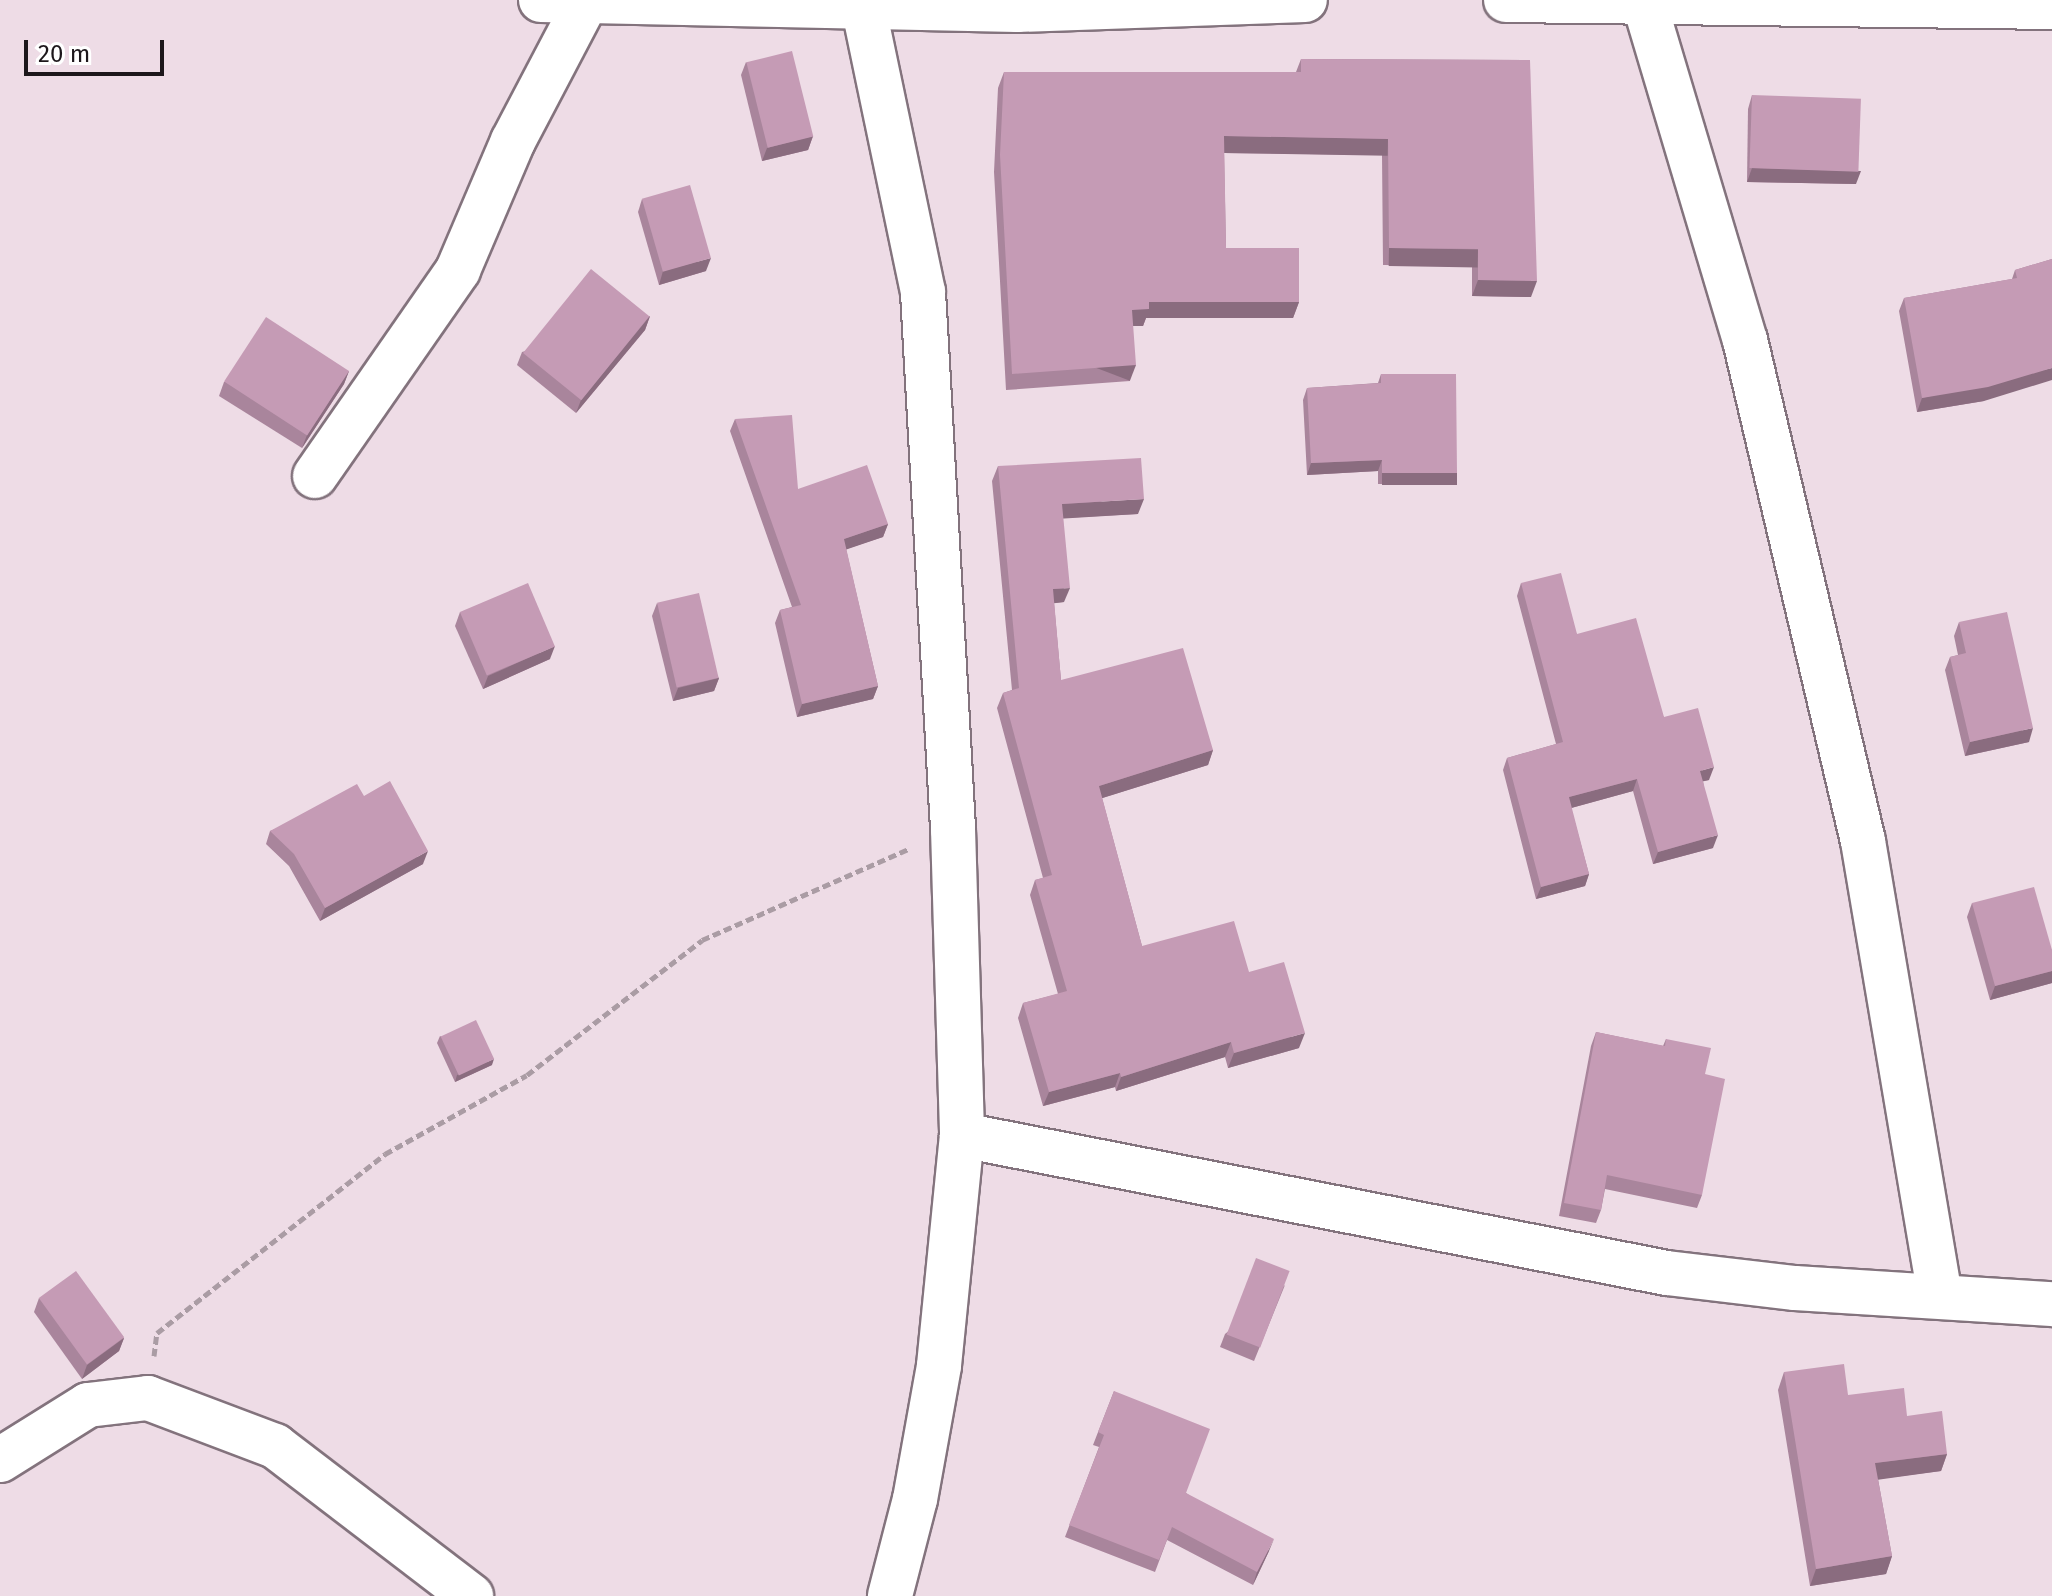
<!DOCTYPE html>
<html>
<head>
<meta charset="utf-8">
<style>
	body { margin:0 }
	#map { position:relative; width:2052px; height:1596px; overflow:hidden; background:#eedce6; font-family:"Fira Sans",sans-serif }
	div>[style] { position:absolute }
	.path>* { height:5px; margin-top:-2.5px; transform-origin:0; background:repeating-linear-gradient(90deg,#aa9ca4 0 8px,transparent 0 12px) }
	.roads { filter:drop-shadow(2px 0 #83737d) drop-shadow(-2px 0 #83737d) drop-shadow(0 2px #83737d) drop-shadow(0 -2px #83737d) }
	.minor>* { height:44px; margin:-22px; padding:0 22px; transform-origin:22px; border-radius:22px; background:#fff }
	.wall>* { inset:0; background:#a9859c }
	.shaded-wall>* { inset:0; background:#8a6c7f; transform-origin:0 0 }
	.building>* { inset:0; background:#c59bb5; transform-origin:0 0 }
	span { translate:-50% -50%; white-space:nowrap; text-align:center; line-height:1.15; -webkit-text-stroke:6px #fff; paint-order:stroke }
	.scale { position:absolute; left:24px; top:40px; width:140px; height:36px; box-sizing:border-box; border:4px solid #1d171b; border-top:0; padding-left:10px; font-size:24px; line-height:28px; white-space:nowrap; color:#1d171b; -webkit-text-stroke:6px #fff; paint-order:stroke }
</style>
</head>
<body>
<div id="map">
	<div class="path">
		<div style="left:154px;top:1356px;width:23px;rotate:-83deg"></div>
		<div style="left:157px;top:1333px;width:290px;rotate:-38.1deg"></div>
		<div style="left:385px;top:1154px;width:162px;rotate:-29.1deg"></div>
		<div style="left:527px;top:1075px;width:221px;rotate:-37.6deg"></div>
		<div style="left:702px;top:940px;width:225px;rotate:-23.8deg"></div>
	</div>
	<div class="roads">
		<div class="minor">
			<div style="left:541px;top:0;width:476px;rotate:1.2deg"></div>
			<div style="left:1017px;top:10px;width:288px;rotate:-2deg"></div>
			<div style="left:862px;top:0;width:298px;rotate:78.2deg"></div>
			<div style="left:923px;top:292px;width:538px;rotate:86.8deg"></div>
			<div style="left:953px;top:829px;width:306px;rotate:88.3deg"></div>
			<div style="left:962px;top:1135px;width:232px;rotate:95.7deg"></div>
			<div style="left:939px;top:1366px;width:135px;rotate:100.2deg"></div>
			<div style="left:915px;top:1499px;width:100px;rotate:104.5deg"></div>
			<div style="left:1506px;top:0;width:546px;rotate:0.73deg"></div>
			<div style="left:1645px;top:5px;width:350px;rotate:73.4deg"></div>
			<div style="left:1745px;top:340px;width:515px;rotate:76.75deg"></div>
			<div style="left:1863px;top:841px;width:459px;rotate:80.4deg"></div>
			<div style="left:315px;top:476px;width:251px;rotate:-55.2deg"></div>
			<div style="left:458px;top:270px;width:140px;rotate:-66.9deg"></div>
			<div style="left:513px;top:141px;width:155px;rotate:-62.3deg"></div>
			<div style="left:962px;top:1135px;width:718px;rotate:11.08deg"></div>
			<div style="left:1667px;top:1273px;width:129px;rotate:6.7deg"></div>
			<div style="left:1795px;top:1288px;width:257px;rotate:3.6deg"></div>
			<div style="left:0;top:1460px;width:104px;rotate:-32deg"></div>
			<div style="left:88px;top:1405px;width:60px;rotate:-6.7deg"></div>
			<div style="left:148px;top:1398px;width:136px;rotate:20.7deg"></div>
			<div style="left:275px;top:1446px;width:247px;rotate:37.4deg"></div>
		</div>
	</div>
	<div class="wall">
		<div style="clip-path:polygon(1301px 59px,1530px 60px,1531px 297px,1472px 296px,1472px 266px,1383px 265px,1382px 155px,1224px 153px,1226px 248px,1299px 302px,1293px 318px,1146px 318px,1143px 326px,1133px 326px,1130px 381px,1006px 390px,994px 172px,998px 88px,1004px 72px,1296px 72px)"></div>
		<div style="clip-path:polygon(746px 62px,813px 136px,808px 150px,762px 161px,741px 75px)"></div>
		<div style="clip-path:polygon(1752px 95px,1856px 184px,1747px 182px,1748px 109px)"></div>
		<div style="clip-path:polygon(642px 199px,706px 271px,659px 285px,638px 212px)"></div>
		<div style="clip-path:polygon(2052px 259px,1984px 401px,1917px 412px,1899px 311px,1904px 298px,2012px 279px,2015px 270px)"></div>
		<div style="clip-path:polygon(650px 316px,645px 330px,576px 413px,517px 365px,522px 352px)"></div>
		<div style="clip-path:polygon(349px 371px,344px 384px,302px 448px,219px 396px,224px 382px)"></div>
		<div style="clip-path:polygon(1381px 374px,1457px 473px,1453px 484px,1378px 484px,1378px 471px,1307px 475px,1303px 400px,1307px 388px,1378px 383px)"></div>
		<div style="clip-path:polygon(735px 419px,798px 489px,888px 524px,883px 537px,846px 549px,878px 686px,873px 699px,797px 717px,775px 623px,780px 610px,792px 607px,730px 431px)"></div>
		<div style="clip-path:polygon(998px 466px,1138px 514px,1063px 518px,1064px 602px,1054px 603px,1061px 680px,1213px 750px,1208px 765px,1102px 798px,1142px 946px,1249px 972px,1299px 1048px,1228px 1068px,1225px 1057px,1116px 1091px,1115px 1087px,1043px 1106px,1018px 1018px,1023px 1003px,1058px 994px,1030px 895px,1035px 880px,1043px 878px,997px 708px,1003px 693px,1012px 690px,992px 481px)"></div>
		<div style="clip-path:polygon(1521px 583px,1577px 634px,1664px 717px,1709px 780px,1703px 781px,1713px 848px,1653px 864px,1633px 791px,1571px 808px,1589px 874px,1585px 886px,1536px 899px,1503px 770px,1507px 758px,1556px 744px,1517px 596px)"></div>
		<div style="clip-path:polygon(657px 603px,719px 678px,714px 691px,673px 701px,652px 616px)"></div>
		<div style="clip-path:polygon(460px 612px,550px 659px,483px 689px,455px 626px)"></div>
		<div style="clip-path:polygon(1959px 622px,2029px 742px,1965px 756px,1945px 670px,1950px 657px,1958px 655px,1954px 636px)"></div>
		<div style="clip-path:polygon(364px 796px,423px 864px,320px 921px,289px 866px,266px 844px,270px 831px)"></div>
		<div style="clip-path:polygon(1972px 903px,2052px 950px,2052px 983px,1990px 1000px,1967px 917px)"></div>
		<div style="clip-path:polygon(1596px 1032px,1663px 1046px,1666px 1039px,1705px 1074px,1702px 1195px,1697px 1208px,1605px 1189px,1601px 1210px,1596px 1223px,1559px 1216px,1591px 1046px)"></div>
		<div style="clip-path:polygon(440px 1036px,492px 1065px,455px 1082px,437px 1043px)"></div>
		<div style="clip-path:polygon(1285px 1285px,1254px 1361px,1220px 1347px,1225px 1334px)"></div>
		<div style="clip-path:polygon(39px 1298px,124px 1338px,119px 1351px,82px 1379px,34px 1312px)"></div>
		<div style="clip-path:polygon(1784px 1372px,1907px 1416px,1947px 1454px,1941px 1471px,1878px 1479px,1892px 1556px,1886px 1574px,1810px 1586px,1778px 1390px)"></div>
		<div style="clip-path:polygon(1114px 1391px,1186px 1493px,1269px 1551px,1253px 1585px,1167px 1540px,1155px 1572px,1065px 1537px,1099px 1447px,1093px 1445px)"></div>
	</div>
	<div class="shaded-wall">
		<div style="clip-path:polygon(813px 136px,808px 150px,762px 161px,767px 148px)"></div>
		<div style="left:1224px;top:136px;width:164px;height:17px;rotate:1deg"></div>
		<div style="clip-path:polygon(1752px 168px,1861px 171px,1856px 184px,1747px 182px)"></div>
		<div style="left:1389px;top:248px;width:89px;height:18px;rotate:1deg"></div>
		<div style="clip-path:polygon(711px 258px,706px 271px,659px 285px,663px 271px)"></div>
		<div style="clip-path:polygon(1478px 280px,1537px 281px,1531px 297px,1472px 296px)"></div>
		<div style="clip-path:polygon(1149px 302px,1299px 302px,1293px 318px,1146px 318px,1143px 326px,1126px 326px,1132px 310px)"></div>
		<div style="clip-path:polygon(650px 316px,645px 330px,576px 413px,581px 400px)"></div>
		<div style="left:1136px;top:365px;width:17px;height:124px;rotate:111deg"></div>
		<div style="clip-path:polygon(2052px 368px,2052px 380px,1984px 401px,1917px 412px,1922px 398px)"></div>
		<div style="clip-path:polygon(349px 371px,344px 384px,302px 448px,307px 435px)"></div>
		<div style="clip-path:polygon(1382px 460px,1378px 471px,1307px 475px,1311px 463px)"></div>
		<div style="left:1382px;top:473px;width:75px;height:12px"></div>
		<div style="clip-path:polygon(1144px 499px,1138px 514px,1056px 519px,1062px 504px)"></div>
		<div style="clip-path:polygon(888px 524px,883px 537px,839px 552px,844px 539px)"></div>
		<div style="clip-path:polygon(1070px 588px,1064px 602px,1048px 604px,1053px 589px)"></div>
		<div style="clip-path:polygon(555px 646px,550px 659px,483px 689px,488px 676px)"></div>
		<div style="clip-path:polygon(719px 678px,714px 691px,673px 701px,678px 688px)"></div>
		<div style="clip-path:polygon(878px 686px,873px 699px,797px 717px,802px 704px)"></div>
		<div style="clip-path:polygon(2033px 728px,2029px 742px,1965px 756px,1970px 742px)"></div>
		<div style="clip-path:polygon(1213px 750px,1208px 765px,1093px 801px,1099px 786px)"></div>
		<div style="clip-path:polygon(1714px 767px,1709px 780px,1696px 783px,1700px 771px)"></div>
		<div style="clip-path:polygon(1637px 779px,1633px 791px,1564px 810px,1569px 797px)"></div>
		<div style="clip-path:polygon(1718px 835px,1713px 848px,1653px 864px,1658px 852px)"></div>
		<div style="clip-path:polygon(428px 851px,423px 864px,320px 921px,325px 908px)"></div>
		<div style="clip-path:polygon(1589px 874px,1585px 886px,1536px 899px,1541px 887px)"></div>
		<div style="clip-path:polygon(2052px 971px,2052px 983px,1990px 1000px,1995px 986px)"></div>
		<div style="clip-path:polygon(1305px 1033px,1299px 1048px,1228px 1068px,1234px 1053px)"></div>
		<div style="clip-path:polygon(1231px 1042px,1225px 1057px,1116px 1091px,1121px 1077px)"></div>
		<div style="clip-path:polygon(494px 1059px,492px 1065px,455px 1082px,457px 1075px)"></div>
		<div style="clip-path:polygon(1120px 1073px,1115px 1087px,1043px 1106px,1049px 1092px)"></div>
		<div style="clip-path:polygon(124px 1338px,119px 1351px,82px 1379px,87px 1365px)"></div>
		<div style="clip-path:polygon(1947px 1454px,1941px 1471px,1869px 1481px,1875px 1463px)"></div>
		<div style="clip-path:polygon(1274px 1539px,1269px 1551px,1253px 1585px,1257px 1572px)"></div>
		<div style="clip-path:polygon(1892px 1556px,1886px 1574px,1810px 1586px,1816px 1569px)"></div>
	</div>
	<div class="building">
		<div style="left:792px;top:51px;width:88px;height:47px;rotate:76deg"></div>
		<div style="clip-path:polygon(1301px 59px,1530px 60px,1537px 281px,1478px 280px,1478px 249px,1389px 248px,1388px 139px,1224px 136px,1226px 248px,1299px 248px,1299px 302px,1149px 302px,1149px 309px,1132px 310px,1136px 365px,1012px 374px,1000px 155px,1004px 72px,1301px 72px)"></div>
		<div style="left:1752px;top:95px;width:109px;height:73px;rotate:2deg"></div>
		<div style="left:690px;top:185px;width:76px;height:50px;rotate:74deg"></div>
		<div style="clip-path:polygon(2052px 259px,2052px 368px,1988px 387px,1922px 398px,1904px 298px,2017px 278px,2015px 270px)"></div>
		<div style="left:591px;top:269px;width:75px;height:108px;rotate:39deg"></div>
		<div style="left:266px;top:317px;width:99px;height:77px;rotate:33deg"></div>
		<div style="clip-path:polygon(1381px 374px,1456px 374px,1457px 473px,1382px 473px,1382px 460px,1311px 463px,1307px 388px,1381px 383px)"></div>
		<div style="clip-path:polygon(792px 415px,798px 489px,867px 465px,888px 524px,844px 539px,878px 686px,802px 704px,780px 610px,801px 605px,735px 419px)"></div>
		<div style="clip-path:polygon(1141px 458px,1144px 499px,1062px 504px,1070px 588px,1053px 589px,1061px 680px,1183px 648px,1213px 750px,1099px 786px,1142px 946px,1234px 921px,1249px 972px,1284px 962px,1305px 1033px,1234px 1053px,1231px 1042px,1121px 1077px,1120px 1073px,1049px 1092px,1023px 1003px,1067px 991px,1035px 880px,1052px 875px,1003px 693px,1019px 688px,998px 466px)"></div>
		<div style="clip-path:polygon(1561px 573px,1577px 634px,1636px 618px,1664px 717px,1698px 708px,1714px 767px,1700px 771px,1718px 835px,1658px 852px,1637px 779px,1569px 797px,1589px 874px,1541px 887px,1507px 758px,1563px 742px,1521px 583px)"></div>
		<div style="left:528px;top:583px;width:69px;height:74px;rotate:67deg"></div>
		<div style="left:699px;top:593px;width:87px;height:43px;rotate:77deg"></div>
		<div style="clip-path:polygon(2007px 612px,2033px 728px,1970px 742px,1950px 657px,1966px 653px,1959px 622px)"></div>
		<div style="clip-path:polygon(390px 781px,428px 851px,325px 908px,294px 854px,270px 831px,357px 784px,364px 796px)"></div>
		<div style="clip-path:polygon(2034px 887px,2052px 950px,2052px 971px,1995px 986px,1972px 903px)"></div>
		<div style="left:476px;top:1020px;width:43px;height:39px;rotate:65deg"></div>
		<div style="clip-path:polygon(1596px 1032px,1665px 1046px,1666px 1039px,1711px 1048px,1705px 1074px,1725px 1079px,1702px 1195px,1607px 1175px,1601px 1210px,1564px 1203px)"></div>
		<div style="left:1256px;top:1258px;width:36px;height:82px;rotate:21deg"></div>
		<div style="left:76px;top:1271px;width:82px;height:46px;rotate:54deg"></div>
		<div style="clip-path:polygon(1844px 1364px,1848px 1395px,1904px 1388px,1907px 1416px,1942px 1411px,1947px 1454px,1875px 1463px,1892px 1556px,1816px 1569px,1784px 1372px)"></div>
		<div style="clip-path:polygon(1114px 1391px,1210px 1429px,1186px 1493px,1274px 1539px,1257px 1572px,1172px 1527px,1159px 1560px,1069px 1525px,1104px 1435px,1098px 1432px)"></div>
	</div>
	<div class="scale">20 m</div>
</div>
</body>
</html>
